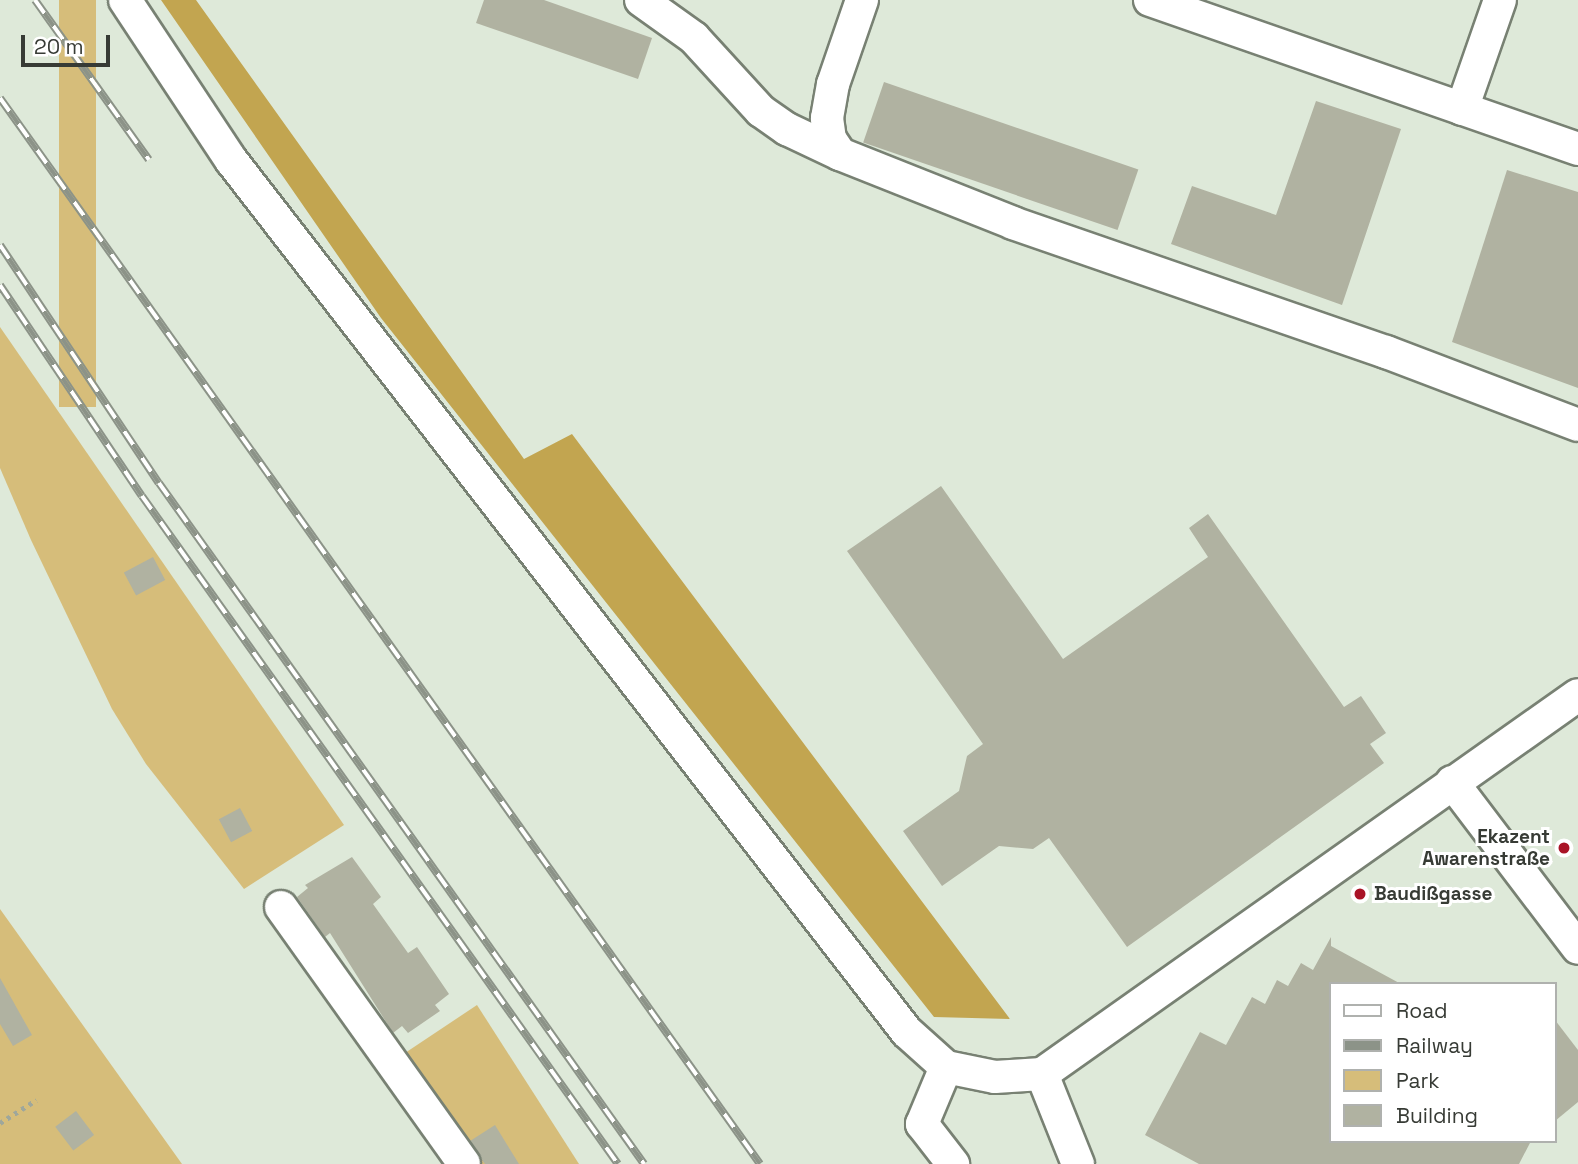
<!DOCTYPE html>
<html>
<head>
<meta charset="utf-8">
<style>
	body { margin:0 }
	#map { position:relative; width:1578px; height:1164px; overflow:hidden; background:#dee9d9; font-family:"Space Grotesk",sans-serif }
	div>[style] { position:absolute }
	.green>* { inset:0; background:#d6bd7a; transform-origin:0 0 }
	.forest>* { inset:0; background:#c2a550 }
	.building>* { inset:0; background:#b0b2a1; transform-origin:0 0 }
	.path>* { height:4.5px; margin-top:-2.25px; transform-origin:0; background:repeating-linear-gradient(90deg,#9fa79b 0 3.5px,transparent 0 8.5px) }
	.roads { filter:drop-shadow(2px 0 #788173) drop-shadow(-2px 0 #788173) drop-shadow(0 2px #788173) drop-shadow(0 -2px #788173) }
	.minor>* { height:32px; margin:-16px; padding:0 16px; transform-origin:16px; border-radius:16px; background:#fff }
	.rail>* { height:8px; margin-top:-4px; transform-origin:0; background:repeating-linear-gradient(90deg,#fff 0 16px,#8c9388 0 32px); box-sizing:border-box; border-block:2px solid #8c9388 }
	.dots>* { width:19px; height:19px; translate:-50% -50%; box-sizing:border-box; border:4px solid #fff; border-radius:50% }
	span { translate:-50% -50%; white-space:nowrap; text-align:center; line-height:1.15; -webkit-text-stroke:6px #fff; paint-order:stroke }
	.poi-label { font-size:19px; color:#373b35; font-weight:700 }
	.right { translate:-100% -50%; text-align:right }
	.left { translate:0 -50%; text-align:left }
	.legend { position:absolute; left:1329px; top:982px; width:228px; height:161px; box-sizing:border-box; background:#fff; border:2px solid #afb1ae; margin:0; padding:9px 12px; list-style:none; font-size:21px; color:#373b35 }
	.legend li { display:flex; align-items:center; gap:14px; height:35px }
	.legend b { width:35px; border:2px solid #afb1ae }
	.scale { position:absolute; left:21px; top:35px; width:89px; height:32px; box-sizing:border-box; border:4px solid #373b35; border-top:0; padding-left:9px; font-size:21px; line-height:24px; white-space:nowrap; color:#373b35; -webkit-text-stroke:5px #fff; paint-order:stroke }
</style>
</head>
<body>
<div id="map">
	<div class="green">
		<div style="left:59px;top:0;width:37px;height:407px"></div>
		<div style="clip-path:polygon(0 327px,344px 825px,244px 889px,146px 764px,112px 709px,31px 540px,0 468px)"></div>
		<div style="clip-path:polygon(0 909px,182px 1164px,0 1164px)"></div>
		<div style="clip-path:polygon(477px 1005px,579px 1164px,473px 1164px,396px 1059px)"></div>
	</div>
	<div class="forest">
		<div style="clip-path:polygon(161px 0,196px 0,524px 459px,572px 434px,1010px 1019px,934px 1017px,381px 318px)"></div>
	</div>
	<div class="building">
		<div style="clip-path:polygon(484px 0,544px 0,652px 38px,638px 79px,476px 23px)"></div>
		<div style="left:884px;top:82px;width:269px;height:64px;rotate:19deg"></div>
		<div style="clip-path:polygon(1316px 101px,1401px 129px,1342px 305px,1171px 244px,1192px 186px,1276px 215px)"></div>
		<div style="clip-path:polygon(1507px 170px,1578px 192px,1578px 388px,1452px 342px)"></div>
		<div style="clip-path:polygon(941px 486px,1063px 659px,1208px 557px,1189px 528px,1208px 514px,1344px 707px,1361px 696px,1386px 733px,1370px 744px,1384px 763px,1127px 947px,1049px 838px,1033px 849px,999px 846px,942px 886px,903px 831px,959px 791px,967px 756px,983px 744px,847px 551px)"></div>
		<div style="left:153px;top:557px;width:26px;height:33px;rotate:62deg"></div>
		<div style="left:240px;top:808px;width:26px;height:24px;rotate:62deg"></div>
		<div style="clip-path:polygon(352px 857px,381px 897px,373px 904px,408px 953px,417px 947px,449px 994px,435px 1005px,440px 1011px,408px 1033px,402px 1026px,393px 1033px,330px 933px,325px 937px,297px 897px,308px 888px,305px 885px)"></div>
		<div style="clip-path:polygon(1331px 937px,1331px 946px,1401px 984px,1331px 984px,1331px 1141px,1531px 1141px,1519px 1164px,1199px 1164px,1145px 1135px,1200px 1032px,1226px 1045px,1252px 997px,1265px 1004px,1277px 980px,1288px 986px,1301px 963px,1313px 970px)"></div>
		<div style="clip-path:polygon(0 978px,32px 1035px,13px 1046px,0 1024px)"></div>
		<div style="clip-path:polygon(1555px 1020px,1578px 1050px,1578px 1102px,1555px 1121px)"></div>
		<div style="left:76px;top:1111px;width:30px;height:26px;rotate:53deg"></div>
		<div style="clip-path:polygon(495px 1125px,519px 1164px,485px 1164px,481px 1159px,470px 1141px)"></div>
	</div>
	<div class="path">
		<div style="left:0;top:1123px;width:43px;rotate:-32.6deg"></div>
	</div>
	<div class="roads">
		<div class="minor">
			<div style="left:125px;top:0;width:192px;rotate:56.5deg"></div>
			<div style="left:231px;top:160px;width:1103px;rotate:52.22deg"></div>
			<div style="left:907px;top:1032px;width:52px;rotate:41.9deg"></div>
			<div style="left:946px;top:1067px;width:50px;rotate:11.5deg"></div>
			<div style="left:995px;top:1077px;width:47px;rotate:-3.7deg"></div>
			<div style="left:1042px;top:1074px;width:656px;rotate:-35.26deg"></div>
			<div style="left:641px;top:0;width:65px;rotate:35.6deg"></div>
			<div style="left:694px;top:38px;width:99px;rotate:47.5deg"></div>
			<div style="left:761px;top:111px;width:32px;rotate:35deg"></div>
			<div style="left:787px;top:129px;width:59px;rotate:25.3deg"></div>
			<div style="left:862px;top:0;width:89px;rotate:109deg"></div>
			<div style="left:833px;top:84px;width:35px;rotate:100deg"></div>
			<div style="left:827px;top:118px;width:21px;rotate:82deg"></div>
			<div style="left:830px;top:139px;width:18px;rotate:56deg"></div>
			<div style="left:840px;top:154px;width:186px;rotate:21.7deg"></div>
			<div style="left:1013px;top:223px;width:395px;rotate:19.1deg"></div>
			<div style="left:1386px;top:352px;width:205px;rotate:20.8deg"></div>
			<div style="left:1150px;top:0;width:453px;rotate:19.2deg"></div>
			<div style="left:1462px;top:109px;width:115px;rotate:-70.8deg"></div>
			<div style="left:1452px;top:782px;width:208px;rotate:52.8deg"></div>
			<div style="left:281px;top:907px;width:315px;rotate:54.5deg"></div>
			<div style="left:946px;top:1067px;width:62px;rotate:112.8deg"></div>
			<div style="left:922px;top:1124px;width:51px;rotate:52.2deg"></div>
			<div style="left:1042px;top:1074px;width:97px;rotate:68.2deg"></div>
		</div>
	</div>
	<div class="rail">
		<div style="left:35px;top:0;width:196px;rotate:54.5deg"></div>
		<div style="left:0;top:98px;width:1309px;rotate:54.51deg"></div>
		<div style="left:0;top:245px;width:286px;rotate:56.3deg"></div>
		<div style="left:159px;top:483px;width:836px;rotate:54.54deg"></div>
		<div style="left:0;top:285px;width:254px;rotate:56.1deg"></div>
		<div style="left:142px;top:496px;width:820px;rotate:54.53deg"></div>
	</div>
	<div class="dots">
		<div style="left:1564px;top:848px;background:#a91326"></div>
		<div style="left:1360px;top:894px;background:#a91326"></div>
	</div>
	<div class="poi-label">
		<span class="right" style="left:1550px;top:848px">Ekazent<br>Awarenstraße</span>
		<span class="left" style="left:1374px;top:894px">Baudißgasse</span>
	</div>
	<ul class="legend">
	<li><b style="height:9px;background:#fff"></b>Road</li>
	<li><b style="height:9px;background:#8c9388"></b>Railway</li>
	<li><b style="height:19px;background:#d6bd7a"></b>Park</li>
	<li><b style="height:19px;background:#b0b2a1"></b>Building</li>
	</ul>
	<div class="scale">20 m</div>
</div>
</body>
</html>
